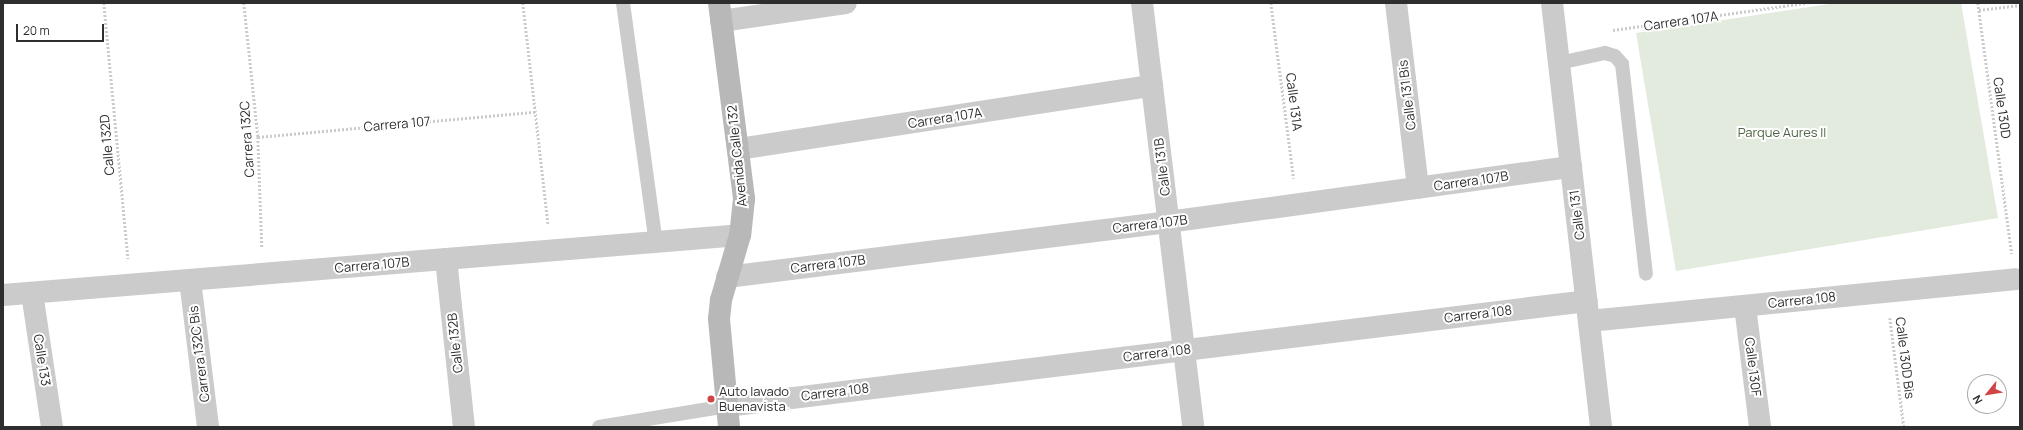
<!DOCTYPE html>
<html>
<head>
<meta charset="utf-8">
<style>
	body { margin:0 }
	#map { position:relative; width:2023px; height:430px; overflow:hidden; background:#fff; font-family:Manrope,sans-serif }
	div>[style] { position:absolute }
	.green>* { inset:0; background:#e3eade }
	.path>* { height:2.5px; margin-top:-1.25px; transform-origin:0; background:repeating-linear-gradient(90deg,#cbcbcb 0 2px,transparent 0 4px) }
	.lane>* { height:14px; margin:-7px; padding:0 7px; transform-origin:7px; border-radius:7px; background:#cbcbcb }
	.street>* { height:22px; margin:-11px; padding:0 11px; transform-origin:11px; border-radius:11px; background:#cbcbcb }
	.secondary>* { height:22px; margin:-11px; padding:0 11px; transform-origin:11px; border-radius:11px; background:#b8b8b8 }
	.dots>* { width:11px; height:11px; translate:-50% -50%; box-sizing:border-box; border:2px solid #fff; border-radius:50% }
	span { translate:-50% -50%; white-space:nowrap; text-align:center; line-height:1.15; -webkit-text-stroke:4px #fff; paint-order:stroke }
	.street-label { font-size:13px; color:#2e2e2e }
	.park-label { font-size:13px; color:#4f6541 }
	.poi-label { font-size:13px; color:#2e2e2e }
	.left { translate:0 -50%; text-align:left }
	.frame { position:absolute; inset:0; border:4px solid #2e2e2e; pointer-events:none }
	.north { position:absolute; left:1967px; top:374px; width:40px; height:40px; box-sizing:border-box; background:#fff; border:1px solid #ababab; border-radius:50%; rotate:240deg; font-size:11px; font-weight:700; line-height:16px; text-align:center; color:#2e2e2e }
	.north::after { content:''; display:block; margin:auto; width:14px; height:18px; background:#d14445; clip-path:polygon(50% 0,100% 100%,50% 72%,0 100%) }
	.scale { position:absolute; left:16px; top:24px; width:88px; height:18px; box-sizing:border-box; border:2px solid #2e2e2e; border-top:0; padding-left:5px; font-size:12px; line-height:14px; white-space:nowrap; color:#2e2e2e; -webkit-text-stroke:3px #fff; paint-order:stroke }
</style>
</head>
<body>
<div id="map">
	<div class="green">
		<div style="clip-path:polygon(1836px 3px,1961px 3px,1998px 218px,1676px 271px,1636px 33px)"></div>
	</div>
	<div class="path">
		<div style="left:104px;top:3px;width:257px;rotate:84.6deg"></div>
		<div style="left:244px;top:3px;width:135px;rotate:84deg"></div>
		<div style="left:258px;top:137px;width:111px;rotate:87.9deg"></div>
		<div style="left:523px;top:3px;width:222px;rotate:83.5deg"></div>
		<div style="left:1271px;top:3px;width:177px;rotate:82.6deg"></div>
		<div style="left:1978px;top:3px;width:253px;rotate:82.3deg"></div>
		<div style="left:1979px;top:10px;width:41px;rotate:-7deg"></div>
		<div style="left:1613px;top:30px;width:195px;rotate:-8deg"></div>
		<div style="left:258px;top:137px;width:278px;rotate:-5.2deg"></div>
		<div style="left:1890px;top:318px;width:110px;rotate:82.7deg"></div>
	</div>
	<div class="lane">
		<div style="left:623px;top:3px;width:242px;rotate:82.2deg"></div>
		<div style="left:1559px;top:63px;width:47px;rotate:-12.3deg"></div>
		<div style="left:1605px;top:53px;width:10px;rotate:17deg"></div>
		<div style="left:1615px;top:56px;width:11px;rotate:49deg"></div>
		<div style="left:1622px;top:64px;width:211px;rotate:83.5deg"></div>
		<div style="left:599px;top:427px;width:130px;rotate:-9.3deg"></div>
	</div>
	<div class="street">
		<div style="left:1142px;top:3px;width:427px;rotate:83.1deg"></div>
		<div style="left:1396px;top:3px;width:186px;rotate:83.2deg"></div>
		<div style="left:1552px;top:3px;width:427px;rotate:83.4deg"></div>
		<div style="left:721px;top:21px;width:126px;rotate:-8.2deg"></div>
		<div style="left:738px;top:149px;width:419px;rotate:-8.7deg"></div>
		<div style="left:446px;top:259px;width:169px;rotate:83.9deg"></div>
		<div style="left:727px;top:277px;width:444px;rotate:-7.1deg"></div>
		<div style="left:1168px;top:222px;width:407px;rotate:-7.8deg"></div>
		<div style="left:190px;top:280px;width:148px;rotate:83deg"></div>
		<div style="left:32px;top:293px;width:135px;rotate:81.5deg"></div>
		<div style="left:3px;top:295px;width:739px;rotate:-4.65deg"></div>
		<div style="left:1745px;top:306px;width:122px;rotate:82.9deg"></div>
		<div style="left:1589px;top:321px;width:429px;rotate:-5.6deg"></div>
		<div style="left:727px;top:406px;width:866px;rotate:-6.96deg"></div>
	</div>
	<div class="secondary">
		<div style="left:719px;top:3px;width:198px;rotate:82.7deg"></div>
		<div style="left:744px;top:199px;width:36px;rotate:96deg"></div>
		<div style="left:740px;top:235px;width:68px;rotate:106.3deg"></div>
		<div style="left:721px;top:300px;width:19px;rotate:96deg"></div>
		<div style="left:719px;top:319px;width:108px;rotate:84.7deg"></div>
	</div>
	<div class="dots">
		<div style="left:711px;top:399px;background:#d14445"></div>
	</div>
	<div class="street-label">
		<span style="left:1681px;top:21px;rotate:-8deg">Carrera 107A</span>
		<span style="left:1407px;top:95px;rotate:-97deg">Calle 131 Bis</span>
		<span style="left:1294px;top:102px;rotate:83deg">Calle 131A</span>
		<span style="left:2002px;top:108px;rotate:82deg">Calle 130D</span>
		<span style="left:945px;top:118px;rotate:-9deg">Carrera 107A</span>
		<span style="left:397px;top:124px;rotate:-5deg">Carrera 107</span>
		<span style="left:247px;top:139px;rotate:-94deg">Carrera 132C</span>
		<span style="left:107px;top:145px;rotate:-95deg">Calle 132D</span>
		<span style="left:737px;top:156px;rotate:-96deg">Avenida Calle 132</span>
		<span style="left:1162px;top:167px;rotate:-97deg">Calle 131B</span>
		<span style="left:1471px;top:181px;rotate:-8deg">Carrera 107B</span>
		<span style="left:1577px;top:215px;rotate:-97deg">Calle 131</span>
		<span style="left:1150px;top:224px;rotate:-7deg">Carrera 107B</span>
		<span style="left:828px;top:264px;rotate:-7deg">Carrera 107B</span>
		<span style="left:372px;top:265px;rotate:-5deg">Carrera 107B</span>
		<span style="left:1802px;top:300px;rotate:-6deg">Carrera 108</span>
		<span style="left:1478px;top:314px;rotate:-7deg">Carrera 108</span>
		<span style="left:455px;top:343px;rotate:-96deg">Calle 132B</span>
		<span style="left:1157px;top:353px;rotate:-7deg">Carrera 108</span>
		<span style="left:199px;top:354px;rotate:-97deg">Carrera 132C Bis</span>
		<span style="left:1905px;top:358px;rotate:83deg">Calle 130D Bis</span>
		<span style="left:42px;top:360px;rotate:81deg">Calle 133</span>
		<span style="left:1753px;top:367px;rotate:83deg">Calle 130F</span>
		<span style="left:835px;top:392px;rotate:-7deg">Carrera 108</span>
	</div>
	<div class="park-label">
		<span style="left:1782px;top:132px">Parque Aures II</span>
	</div>
	<div class="poi-label">
		<span class="left" style="left:719px;top:399px">Auto lavado<br>Buenavista</span>
	</div>
	<div class="frame"></div>
	<div class="north">N</div>
	<div class="scale">20 m</div>
</div>
</body>
</html>
